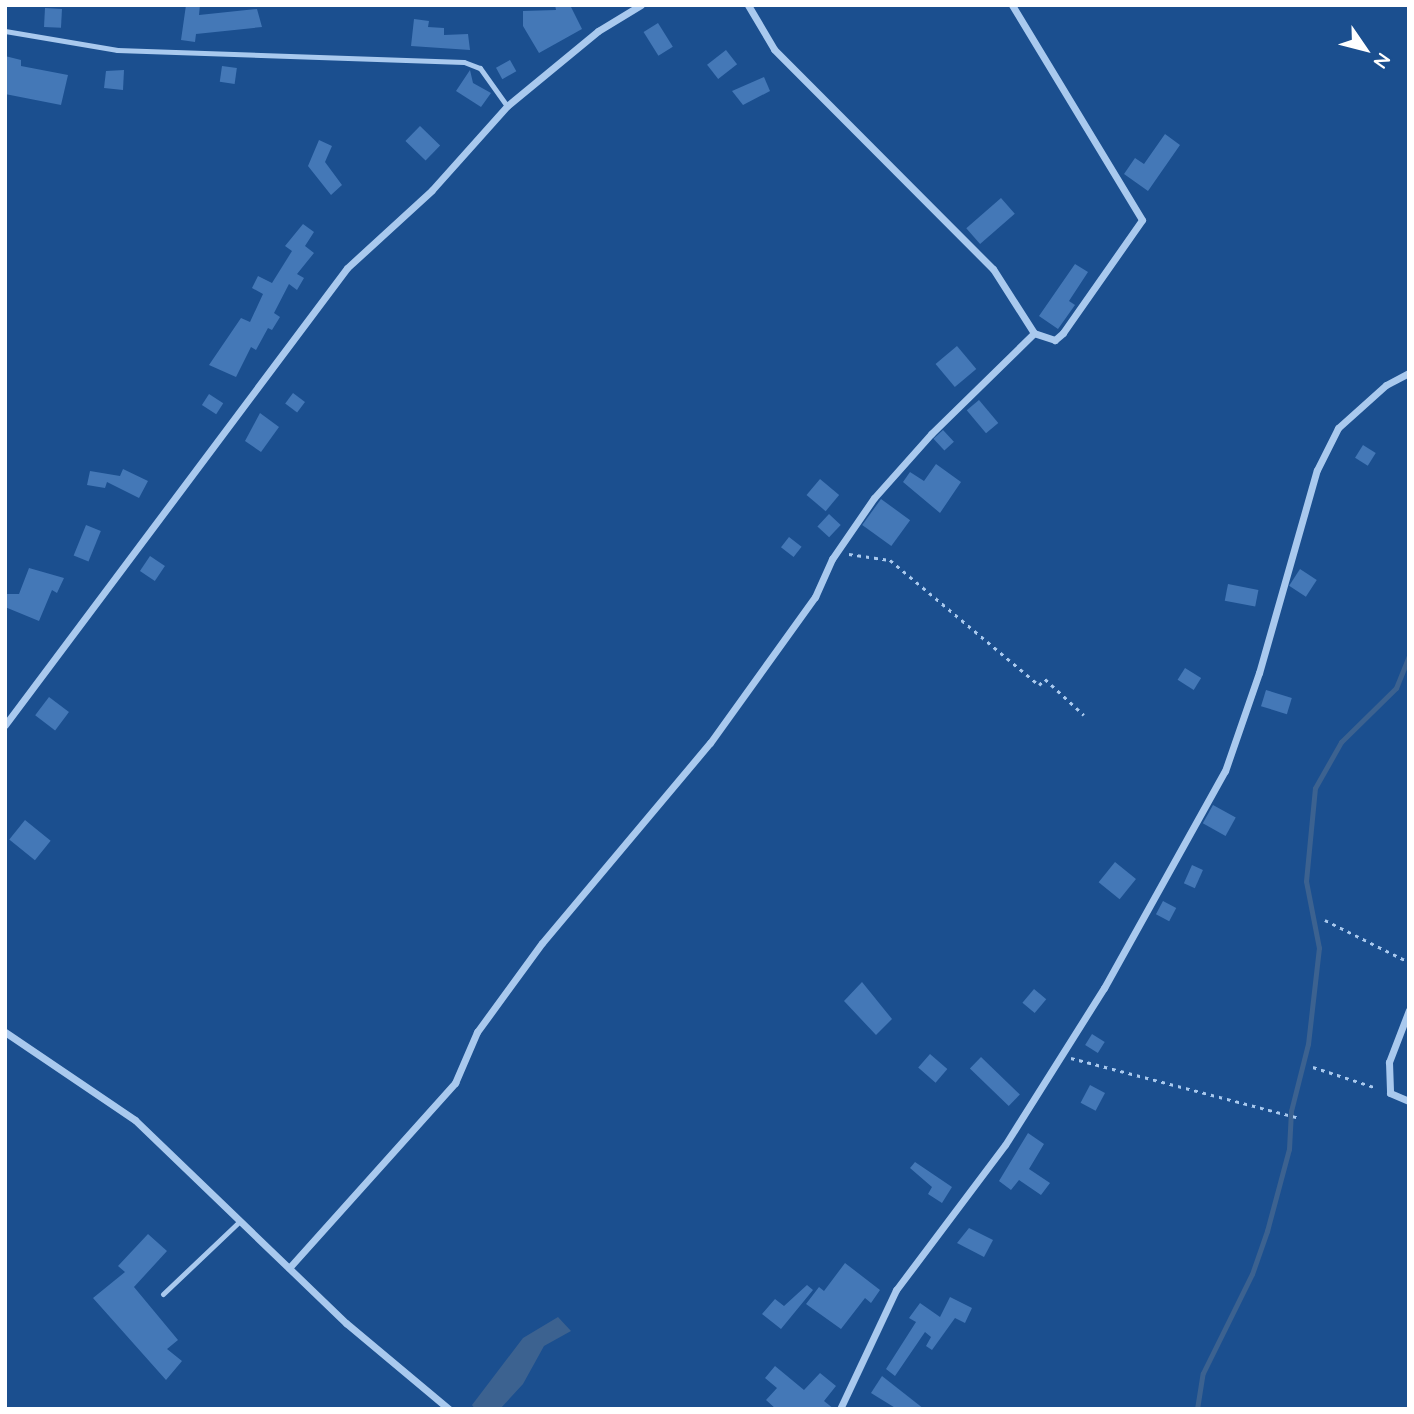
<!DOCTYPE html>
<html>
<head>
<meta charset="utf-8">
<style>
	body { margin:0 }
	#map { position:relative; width:1414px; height:1414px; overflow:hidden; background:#1b4f8f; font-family:Quicksand,sans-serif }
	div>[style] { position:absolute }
	.water>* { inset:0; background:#3c6290 }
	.stream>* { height:5px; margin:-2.5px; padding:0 2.5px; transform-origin:2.5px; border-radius:2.5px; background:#3c6290 }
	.building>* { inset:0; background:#4478b7; transform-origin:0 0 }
	.path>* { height:2.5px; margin-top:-1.25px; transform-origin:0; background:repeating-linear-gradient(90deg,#a9c9ee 0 3.5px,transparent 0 8.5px) }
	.service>* { height:5px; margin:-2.5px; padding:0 2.5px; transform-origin:2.5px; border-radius:2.5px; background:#a9c9ee }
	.minor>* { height:7px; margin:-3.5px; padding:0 3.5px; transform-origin:3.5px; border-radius:3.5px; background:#a9c9ee }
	span { translate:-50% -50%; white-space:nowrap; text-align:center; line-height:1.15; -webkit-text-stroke:5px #1b4f8f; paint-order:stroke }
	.frame { position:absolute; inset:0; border:7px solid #fff; pointer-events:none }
	.north { position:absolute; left:1330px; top:14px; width:70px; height:70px; -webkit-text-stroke:5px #1b4f8f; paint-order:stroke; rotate:125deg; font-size:19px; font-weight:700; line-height:28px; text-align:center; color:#fff }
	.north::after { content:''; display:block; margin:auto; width:24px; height:32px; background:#fff; clip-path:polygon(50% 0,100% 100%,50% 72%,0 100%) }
</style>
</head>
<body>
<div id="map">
	<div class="water">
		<div style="clip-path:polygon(558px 1317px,571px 1331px,544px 1346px,523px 1384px,500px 1409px,475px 1409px,472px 1405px,523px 1338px)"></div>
	</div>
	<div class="stream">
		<div style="left:1197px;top:1409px;width:36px;rotate:-81deg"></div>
		<div style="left:1203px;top:1373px;width:110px;rotate:-63.7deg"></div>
		<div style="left:1252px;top:1274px;width:46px;rotate:-70.8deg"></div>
		<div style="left:1267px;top:1231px;width:85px;rotate:-75deg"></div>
		<div style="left:1289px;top:1149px;width:38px;rotate:-87deg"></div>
		<div style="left:1291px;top:1111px;width:69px;rotate:-75.8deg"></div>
		<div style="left:1308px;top:1044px;width:97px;rotate:-83.5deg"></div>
		<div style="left:1319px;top:948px;width:68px;rotate:-101deg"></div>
		<div style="left:1306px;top:881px;width:93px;rotate:-84.5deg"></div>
		<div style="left:1315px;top:788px;width:53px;rotate:-60.5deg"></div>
		<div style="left:1341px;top:742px;width:77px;rotate:-44.5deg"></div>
		<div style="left:1396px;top:688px;width:35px;rotate:-68deg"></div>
	</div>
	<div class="building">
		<div style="clip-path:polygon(186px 5px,200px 5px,199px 15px,257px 9px,262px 27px,196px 34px,195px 42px,181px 40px)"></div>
		<div style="clip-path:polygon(555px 5px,570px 5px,582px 29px,539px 53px,523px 26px,523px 11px,556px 10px)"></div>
		<div style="left:45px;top:8px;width:17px;height:19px;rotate:3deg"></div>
		<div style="clip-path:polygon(414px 19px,429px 21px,428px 27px,444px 28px,444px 35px,468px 34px,470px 50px,411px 46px)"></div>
		<div style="left:658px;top:23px;width:28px;height:17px;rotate:58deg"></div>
		<div style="left:726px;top:50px;width:18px;height:24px;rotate:52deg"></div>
		<div style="clip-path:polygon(5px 56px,21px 60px,21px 66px,68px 75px,61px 105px,5px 94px)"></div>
		<div style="left:510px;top:60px;width:13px;height:16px;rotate:61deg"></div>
		<div style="left:222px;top:66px;width:15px;height:16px;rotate:8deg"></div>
		<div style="clip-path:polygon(124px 70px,123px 90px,104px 88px,106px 71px)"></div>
		<div style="clip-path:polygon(470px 70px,473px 83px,491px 93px,481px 107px,456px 91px)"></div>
		<div style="clip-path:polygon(764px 77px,770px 91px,743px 105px,732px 91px)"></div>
		<div style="left:420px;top:126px;width:28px;height:21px;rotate:44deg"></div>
		<div style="clip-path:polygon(1165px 134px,1180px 145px,1148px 191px,1124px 174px,1135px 158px,1144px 164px)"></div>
		<div style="clip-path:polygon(319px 140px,332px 146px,325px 162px,342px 185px,331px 195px,308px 166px)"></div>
		<div style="left:1001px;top:198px;width:21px;height:46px;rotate:49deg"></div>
		<div style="clip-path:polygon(303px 224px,314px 232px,305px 246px,314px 253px,297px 274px,304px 278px,297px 290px,289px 284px,274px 313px,280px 317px,272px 330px,268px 328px,256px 350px,251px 347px,236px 377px,209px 365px,241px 318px,250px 322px,263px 294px,252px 288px,258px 276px,272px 283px,292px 251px,285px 246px)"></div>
		<div style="clip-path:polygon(1075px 264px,1088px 272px,1069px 301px,1075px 305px,1058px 329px,1039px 316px)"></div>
		<div style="left:957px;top:346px;width:30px;height:28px;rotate:50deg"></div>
		<div style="left:293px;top:393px;width:15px;height:13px;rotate:37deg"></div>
		<div style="left:209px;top:394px;width:17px;height:13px;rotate:33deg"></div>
		<div style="left:979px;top:400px;width:30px;height:16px;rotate:50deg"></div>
		<div style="clip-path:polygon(260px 413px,279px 427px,261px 452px,245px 441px)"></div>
		<div style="left:943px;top:430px;width:16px;height:13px;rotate:47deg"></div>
		<div style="left:1363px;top:445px;width:15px;height:15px;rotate:32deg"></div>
		<div style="clip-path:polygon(936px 464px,961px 482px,940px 513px,903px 482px,910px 472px,924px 481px)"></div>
		<div style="clip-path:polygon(123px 469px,148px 481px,139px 498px,107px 482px,105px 488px,87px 485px,90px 471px,120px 476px)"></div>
		<div style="left:820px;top:479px;width:25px;height:21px;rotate:40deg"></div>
		<div style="left:881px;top:499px;width:36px;height:32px;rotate:36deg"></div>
		<div style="left:829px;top:514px;width:16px;height:17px;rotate:43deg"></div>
		<div style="left:86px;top:525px;width:16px;height:33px;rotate:22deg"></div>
		<div style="left:789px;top:537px;width:16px;height:13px;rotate:38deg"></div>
		<div style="left:150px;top:556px;width:18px;height:18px;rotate:34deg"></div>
		<div style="clip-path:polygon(29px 568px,64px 578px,57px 593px,52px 590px,39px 621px,5px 607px,5px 594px,19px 594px)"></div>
		<div style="left:1300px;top:569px;width:20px;height:20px;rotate:33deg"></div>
		<div style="left:1228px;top:584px;width:31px;height:17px;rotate:11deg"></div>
		<div style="left:1185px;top:668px;width:19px;height:14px;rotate:32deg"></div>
		<div style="left:1266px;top:690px;width:27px;height:17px;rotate:17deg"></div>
		<div style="left:49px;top:697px;width:25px;height:23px;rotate:37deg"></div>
		<div style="left:1213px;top:805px;width:26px;height:21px;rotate:29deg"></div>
		<div style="left:25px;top:820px;width:33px;height:25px;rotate:39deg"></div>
		<div style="left:1115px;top:862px;width:27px;height:26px;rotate:39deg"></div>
		<div style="left:1192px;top:865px;width:12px;height:20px;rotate:24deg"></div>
		<div style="left:1163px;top:901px;width:15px;height:15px;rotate:28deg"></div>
		<div style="clip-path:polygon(862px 982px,892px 1019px,876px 1035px,844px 1001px)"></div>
		<div style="left:1034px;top:989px;width:16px;height:18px;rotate:40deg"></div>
		<div style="left:1092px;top:1034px;width:15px;height:13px;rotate:32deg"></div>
		<div style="left:930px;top:1054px;width:23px;height:18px;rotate:41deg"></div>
		<div style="left:981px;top:1057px;width:54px;height:16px;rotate:44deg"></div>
		<div style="left:1090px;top:1085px;width:17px;height:20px;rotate:28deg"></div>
		<div style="clip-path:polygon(1028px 1133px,1044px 1144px,1029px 1169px,1050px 1183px,1041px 1195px,1019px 1180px,1011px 1190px,999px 1181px)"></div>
		<div style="clip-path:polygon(915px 1162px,952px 1187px,942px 1203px,928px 1194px,932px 1187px,910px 1168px)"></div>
		<div style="clip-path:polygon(969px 1228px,993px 1240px,984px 1257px,957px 1243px)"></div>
		<div style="clip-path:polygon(148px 1234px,167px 1251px,134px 1287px,178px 1340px,167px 1349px,182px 1361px,166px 1380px,93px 1298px,125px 1272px,118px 1266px)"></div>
		<div style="clip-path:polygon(845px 1263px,880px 1290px,871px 1303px,865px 1298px,841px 1329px,806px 1304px,819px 1287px,824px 1291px)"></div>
		<div style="clip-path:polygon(807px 1285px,813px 1290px,781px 1329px,762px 1314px,775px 1299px,784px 1306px)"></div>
		<div style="clip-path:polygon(950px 1297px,972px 1308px,965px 1323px,955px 1318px,932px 1350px,926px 1346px,931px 1337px,925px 1332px,895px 1376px,886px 1369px,916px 1322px,909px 1318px,920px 1303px,940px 1317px)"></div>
		<div style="clip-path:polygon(775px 1366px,804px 1390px,820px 1373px,836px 1386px,824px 1401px,834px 1409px,776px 1409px,766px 1400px,777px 1388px,765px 1378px)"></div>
		<div style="clip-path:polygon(882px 1376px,924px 1409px,897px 1409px,871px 1393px)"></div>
	</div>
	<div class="path">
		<div style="left:849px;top:554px;width:41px;rotate:8.3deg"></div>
		<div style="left:890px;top:560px;width:194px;rotate:40deg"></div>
		<div style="left:1039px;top:685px;width:8px;rotate:-45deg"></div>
		<div style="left:1045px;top:679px;width:53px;rotate:42.7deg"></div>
		<div style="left:1325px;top:920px;width:94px;rotate:26.6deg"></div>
		<div style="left:1071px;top:1058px;width:237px;rotate:14.7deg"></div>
		<div style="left:1313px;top:1067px;width:67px;rotate:18.2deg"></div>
	</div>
	<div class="service">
		<div style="left:5px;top:31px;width:114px;rotate:9.6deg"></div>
		<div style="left:117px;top:50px;width:347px;rotate:2deg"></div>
		<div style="left:464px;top:62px;width:17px;rotate:21deg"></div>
		<div style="left:480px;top:68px;width:47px;rotate:54.6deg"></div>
		<div style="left:163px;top:1294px;width:106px;rotate:-43.5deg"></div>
	</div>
	<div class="minor">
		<div style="left:1012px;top:5px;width:251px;rotate:58.8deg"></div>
		<div style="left:1142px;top:220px;width:138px;rotate:125deg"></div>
		<div style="left:1063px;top:333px;width:11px;rotate:139deg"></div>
		<div style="left:1055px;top:340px;width:22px;rotate:-162deg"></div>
		<div style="left:5px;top:725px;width:571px;rotate:-53.19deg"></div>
		<div style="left:347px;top:268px;width:115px;rotate:-42.5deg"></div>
		<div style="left:432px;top:190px;width:113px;rotate:-48.2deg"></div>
		<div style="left:507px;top:106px;width:118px;rotate:-39.5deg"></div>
		<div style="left:598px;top:31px;width:50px;rotate:-31.2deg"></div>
		<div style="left:1409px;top:1010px;width:56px;rotate:111deg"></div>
		<div style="left:1389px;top:1062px;width:31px;rotate:88deg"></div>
		<div style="left:1390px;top:1093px;width:21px;rotate:23deg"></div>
		<div style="left:5px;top:1032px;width:157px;rotate:34.1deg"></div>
		<div style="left:135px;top:1120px;width:293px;rotate:43.9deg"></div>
		<div style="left:346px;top:1323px;width:134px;rotate:39.9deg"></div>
		<div style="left:289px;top:1268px;width:249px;rotate:-48.1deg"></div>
		<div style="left:455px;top:1083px;width:56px;rotate:-66.7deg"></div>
		<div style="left:477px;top:1032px;width:110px;rotate:-53.9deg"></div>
		<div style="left:542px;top:943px;width:261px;rotate:-50deg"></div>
		<div style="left:710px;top:743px;width:180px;rotate:-54.3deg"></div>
		<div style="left:815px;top:597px;width:42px;rotate:-65.9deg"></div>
		<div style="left:832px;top:559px;width:74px;rotate:-55.5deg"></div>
		<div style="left:874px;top:498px;width:86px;rotate:-48.3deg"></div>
		<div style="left:931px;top:434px;width:144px;rotate:-44.4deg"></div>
		<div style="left:1034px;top:333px;width:76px;rotate:-122.6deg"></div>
		<div style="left:993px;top:269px;width:310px;rotate:-134.9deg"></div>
		<div style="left:774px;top:49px;width:51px;rotate:-120.6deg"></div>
		<div style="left:840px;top:1409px;width:132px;rotate:-64.8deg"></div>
		<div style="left:896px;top:1290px;width:181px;rotate:-53.1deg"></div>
		<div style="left:1005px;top:1145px;width:186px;rotate:-57.8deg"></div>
		<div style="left:1104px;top:988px;width:248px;rotate:-60.9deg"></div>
		<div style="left:1225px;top:771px;width:104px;rotate:-70.9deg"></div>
		<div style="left:1259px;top:673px;width:211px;rotate:-74.1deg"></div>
		<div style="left:1317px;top:470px;width:47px;rotate:-63.4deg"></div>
		<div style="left:1338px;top:428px;width:64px;rotate:-41.9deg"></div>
		<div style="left:1386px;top:385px;width:26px;rotate:-28deg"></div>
	</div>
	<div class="frame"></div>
	<div class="north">N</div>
</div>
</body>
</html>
